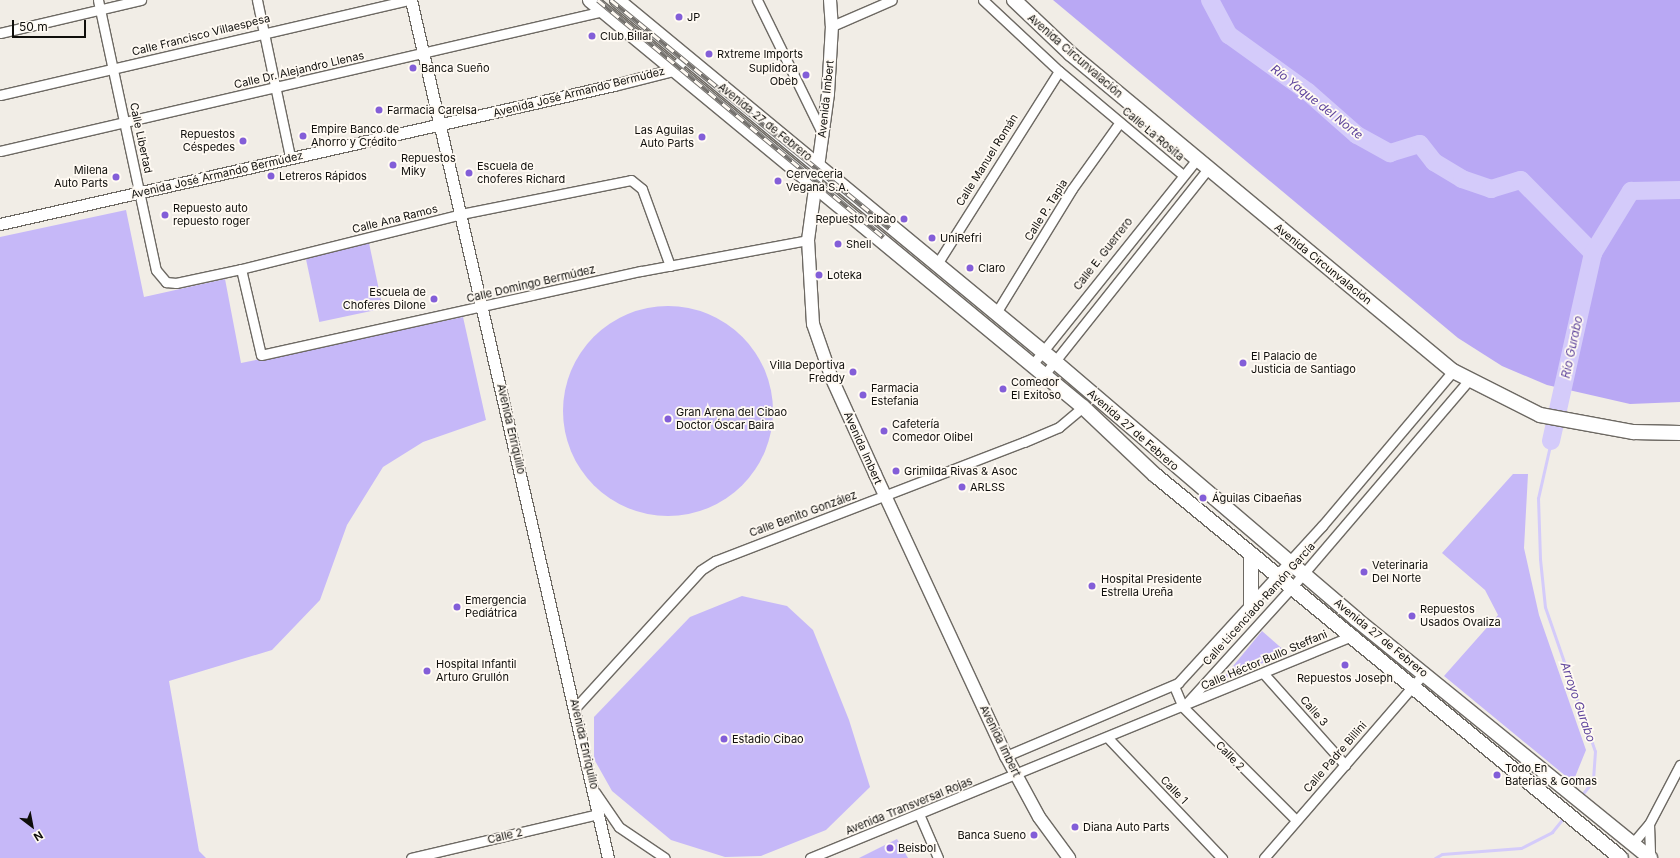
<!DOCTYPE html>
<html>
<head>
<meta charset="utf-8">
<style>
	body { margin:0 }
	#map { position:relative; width:1680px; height:858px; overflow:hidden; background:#f1ede6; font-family:Inter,sans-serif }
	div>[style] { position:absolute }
	.green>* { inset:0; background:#c6b8f8; transform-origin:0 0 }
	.round { border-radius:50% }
	.forest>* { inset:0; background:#b9a8f4 }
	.stream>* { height:3px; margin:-1.5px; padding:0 1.5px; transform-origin:1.5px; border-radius:1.5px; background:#d4cbfa }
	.river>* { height:18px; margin:-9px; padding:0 9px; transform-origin:9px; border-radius:9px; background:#d4cbfa }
	.roads { filter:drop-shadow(1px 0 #6d6963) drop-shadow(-1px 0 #6d6963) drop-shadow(0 1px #6d6963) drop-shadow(0 -1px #6d6963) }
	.minor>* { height:9px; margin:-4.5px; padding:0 4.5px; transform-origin:4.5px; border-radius:4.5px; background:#fff }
	.tertiary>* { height:11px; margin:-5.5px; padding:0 5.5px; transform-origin:5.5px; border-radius:5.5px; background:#fff }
	.secondary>* { height:12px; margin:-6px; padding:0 6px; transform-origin:6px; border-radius:6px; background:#fff }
	.primary>* { height:14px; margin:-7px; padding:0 7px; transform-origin:7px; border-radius:7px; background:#fff }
	.rail>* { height:4.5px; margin-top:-2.25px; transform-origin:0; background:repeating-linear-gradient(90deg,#fffaf3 0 9px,#74716d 0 18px); box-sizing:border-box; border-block:1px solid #74716d }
	.dots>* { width:11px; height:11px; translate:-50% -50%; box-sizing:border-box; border:2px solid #fffaf3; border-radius:50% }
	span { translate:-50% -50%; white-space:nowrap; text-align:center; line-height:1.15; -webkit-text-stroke:3.5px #fffaf3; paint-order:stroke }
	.poi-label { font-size:11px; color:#0f0e0b }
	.left { translate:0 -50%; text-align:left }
	.right { translate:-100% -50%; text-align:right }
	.street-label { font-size:11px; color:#0f0e0b }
	.water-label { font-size:12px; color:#5e449c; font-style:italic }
	.north { position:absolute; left:12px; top:806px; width:40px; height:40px; -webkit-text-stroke:3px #fffaf3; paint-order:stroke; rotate:148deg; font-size:11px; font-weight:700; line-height:16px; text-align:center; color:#0f0e0b }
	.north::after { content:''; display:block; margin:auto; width:14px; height:18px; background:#0f0e0b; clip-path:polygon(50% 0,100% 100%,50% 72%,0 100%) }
	.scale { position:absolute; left:12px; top:20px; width:74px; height:18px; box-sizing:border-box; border:2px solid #0f0e0b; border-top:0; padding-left:5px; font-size:12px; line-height:14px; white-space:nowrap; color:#0f0e0b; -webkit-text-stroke:3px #fffaf3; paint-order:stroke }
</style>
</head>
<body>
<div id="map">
	<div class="green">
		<div style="clip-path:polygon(126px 210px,144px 297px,225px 279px,241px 363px,463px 317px,486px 420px,423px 442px,383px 467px,347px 525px,320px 600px,272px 650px,169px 681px,199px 851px,206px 858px,0 858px,0 237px)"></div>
		<div style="left:369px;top:243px;width:67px;height:65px;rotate:78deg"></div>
		<div class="round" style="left:563px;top:306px;width:210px;height:210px"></div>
		<div style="clip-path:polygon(1513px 474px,1528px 474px,1524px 548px,1539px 615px,1586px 750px,1573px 782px,1444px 676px,1498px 615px,1485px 590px,1442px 553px)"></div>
		<div style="clip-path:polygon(742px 596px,787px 606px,813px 630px,849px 720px,870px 787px,826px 830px,761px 856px,725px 857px,671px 840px,612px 791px,594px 759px,594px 717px,690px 617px)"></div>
		<div style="clip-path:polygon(1262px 631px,1287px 653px,1224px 679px,1224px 677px)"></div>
		<div style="clip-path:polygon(897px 839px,908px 858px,859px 858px)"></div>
	</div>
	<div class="forest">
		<div style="clip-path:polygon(1053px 0,1680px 0,1680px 402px,1630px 404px,1547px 385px,1502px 366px,1458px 338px)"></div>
	</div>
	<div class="stream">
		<div style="left:1551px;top:441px;width:58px;rotate:102.8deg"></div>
		<div style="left:1538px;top:498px;width:61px;rotate:88.1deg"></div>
		<div style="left:1540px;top:559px;width:48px;rotate:84.1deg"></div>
		<div style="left:1545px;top:607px;width:152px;rotate:70.9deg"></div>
		<div style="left:1595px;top:751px;width:30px;rotate:94deg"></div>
		<div style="left:1593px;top:781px;width:19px;rotate:129deg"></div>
		<div style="left:1435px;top:858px;width:8px;rotate:-30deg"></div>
		<div style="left:1442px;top:854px;width:79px;rotate:-4.3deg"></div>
		<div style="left:1521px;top:848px;width:35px;rotate:-27deg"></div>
		<div style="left:1552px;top:832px;width:21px;rotate:-51deg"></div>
	</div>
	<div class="river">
		<div style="left:1210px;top:0;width:40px;rotate:62deg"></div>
		<div style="left:1229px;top:35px;width:97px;rotate:35.8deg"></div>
		<div style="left:1308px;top:92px;width:65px;rotate:41.3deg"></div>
		<div style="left:1357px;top:135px;width:38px;rotate:29deg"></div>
		<div style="left:1390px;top:153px;width:31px;rotate:-17deg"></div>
		<div style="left:1420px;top:144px;width:23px;rotate:52deg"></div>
		<div style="left:1434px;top:162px;width:33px;rotate:31deg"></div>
		<div style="left:1462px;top:179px;width:31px;rotate:19deg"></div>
		<div style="left:1491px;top:189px;width:31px;rotate:-17deg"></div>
		<div style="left:1521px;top:180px;width:103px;rotate:45.4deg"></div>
		<div style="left:1593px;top:253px;width:73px;rotate:-58.5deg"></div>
		<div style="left:1631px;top:191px;width:49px;rotate:-1.2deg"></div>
		<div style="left:1551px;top:441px;width:193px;rotate:-77.4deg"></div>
	</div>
	<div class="roads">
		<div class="minor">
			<div style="left:98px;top:0;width:276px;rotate:77.9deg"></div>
			<div style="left:156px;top:270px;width:16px;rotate:50deg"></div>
			<div style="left:166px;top:282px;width:10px;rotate:6deg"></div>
			<div style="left:176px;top:283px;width:66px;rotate:-12.2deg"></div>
			<div style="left:241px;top:269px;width:227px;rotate:-14deg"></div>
			<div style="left:461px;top:214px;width:173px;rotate:-11.3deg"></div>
			<div style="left:631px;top:180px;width:14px;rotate:39deg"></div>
			<div style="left:642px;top:189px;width:82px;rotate:70deg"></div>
			<div style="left:257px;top:0;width:160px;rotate:78.1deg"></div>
			<div style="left:757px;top:0;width:150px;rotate:63.9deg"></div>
			<div style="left:983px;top:0;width:104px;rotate:43.1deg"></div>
			<div style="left:1059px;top:71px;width:162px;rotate:40deg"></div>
			<div style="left:832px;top:26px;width:65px;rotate:-23.4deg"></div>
			<div style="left:0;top:33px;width:145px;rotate:-13.2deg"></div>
			<div style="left:0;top:95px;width:419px;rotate:-13.1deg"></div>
			<div style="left:0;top:151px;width:619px;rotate:-13.07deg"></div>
			<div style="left:937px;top:264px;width:228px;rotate:-57.7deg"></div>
			<div style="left:241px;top:269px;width:88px;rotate:76.9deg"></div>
			<div style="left:261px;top:355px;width:389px;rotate:-12.5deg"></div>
			<div style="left:641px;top:271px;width:170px;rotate:-10.5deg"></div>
			<div style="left:996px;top:313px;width:145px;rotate:-58.5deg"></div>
			<div style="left:1072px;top:189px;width:82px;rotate:-54.4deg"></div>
			<div style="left:1032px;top:365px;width:263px;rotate:-51.3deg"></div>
			<div style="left:1044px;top:375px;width:263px;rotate:-51.5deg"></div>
			<div style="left:1264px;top:674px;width:122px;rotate:48.3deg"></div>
			<div style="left:1174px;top:686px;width:23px;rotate:67deg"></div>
			<div style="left:1183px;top:707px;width:160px;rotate:45deg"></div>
			<div style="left:1185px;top:705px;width:161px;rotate:-47.8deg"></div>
			<div style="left:1293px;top:586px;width:271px;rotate:-49.5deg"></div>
			<div style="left:576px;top:707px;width:185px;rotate:-47.6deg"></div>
			<div style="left:701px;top:570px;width:17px;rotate:-33deg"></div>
			<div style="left:715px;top:561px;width:331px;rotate:-21.1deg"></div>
			<div style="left:1024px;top:442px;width:38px;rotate:-23deg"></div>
			<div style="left:1059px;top:427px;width:31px;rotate:-40deg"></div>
			<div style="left:1108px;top:738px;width:166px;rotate:46.5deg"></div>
			<div style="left:1006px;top:756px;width:187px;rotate:-23deg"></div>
			<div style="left:1178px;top:683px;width:213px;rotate:-47.5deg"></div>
			<div style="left:1322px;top:526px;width:203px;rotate:-49.8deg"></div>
			<div style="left:595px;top:792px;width:42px;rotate:55.6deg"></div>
			<div style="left:619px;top:827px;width:55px;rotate:34deg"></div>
			<div style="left:919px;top:814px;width:48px;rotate:66.6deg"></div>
			<div style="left:1649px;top:824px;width:34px;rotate:88deg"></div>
			<div style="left:1632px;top:844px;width:26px;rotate:-50deg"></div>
			<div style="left:1649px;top:824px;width:67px;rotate:-62.3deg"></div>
			<div style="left:411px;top:858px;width:193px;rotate:-13.2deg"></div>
			<div style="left:810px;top:858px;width:588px;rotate:-22.29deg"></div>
			<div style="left:1264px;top:858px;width:245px;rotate:-49.1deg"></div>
		</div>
		<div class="tertiary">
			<div style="left:411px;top:0;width:880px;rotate:77.07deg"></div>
			<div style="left:0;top:224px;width:630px;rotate:-12.76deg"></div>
			<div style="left:614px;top:85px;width:61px;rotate:-14.3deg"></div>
			<div style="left:673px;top:70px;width:18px;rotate:-47deg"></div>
		</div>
		<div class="secondary">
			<div style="left:830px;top:0;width:26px;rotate:86deg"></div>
			<div style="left:832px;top:26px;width:68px;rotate:93.4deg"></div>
			<div style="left:828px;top:94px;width:147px;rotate:97.8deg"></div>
			<div style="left:808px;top:240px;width:84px;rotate:86.6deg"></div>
			<div style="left:813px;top:324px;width:58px;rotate:70.9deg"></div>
			<div style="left:832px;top:379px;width:104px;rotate:65.6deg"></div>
			<div style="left:875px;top:474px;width:311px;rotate:65.1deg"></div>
			<div style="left:1006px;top:756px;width:69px;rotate:61.6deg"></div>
			<div style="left:1039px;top:817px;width:51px;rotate:53.8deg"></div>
		</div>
		<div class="primary">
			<div style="left:590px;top:0;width:639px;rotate:39.54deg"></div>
			<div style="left:1083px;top:407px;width:99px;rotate:43.4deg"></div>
			<div style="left:1155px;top:475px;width:603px;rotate:39.42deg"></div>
			<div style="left:617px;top:0;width:565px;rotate:39.55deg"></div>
			<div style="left:1053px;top:360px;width:399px;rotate:40.5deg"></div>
			<div style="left:1356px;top:619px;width:379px;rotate:39.1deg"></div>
			<div style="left:1014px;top:0;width:79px;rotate:43.5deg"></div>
			<div style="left:1071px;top:54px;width:496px;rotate:39.7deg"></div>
			<div style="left:1453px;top:371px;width:97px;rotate:26.8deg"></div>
			<div style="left:1540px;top:415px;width:95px;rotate:10.4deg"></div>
			<div style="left:1633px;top:432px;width:47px;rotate:1.2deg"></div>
			<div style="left:1251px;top:605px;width:51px;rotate:-90deg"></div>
		</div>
	</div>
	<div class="rail">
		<div style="left:598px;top:0;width:371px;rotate:39.7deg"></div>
		<div style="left:611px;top:0;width:360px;rotate:39.3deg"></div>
	</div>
	<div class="dots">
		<div style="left:679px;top:17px;background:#835ed8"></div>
		<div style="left:592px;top:36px;background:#835ed8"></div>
		<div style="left:709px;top:54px;background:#835ed8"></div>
		<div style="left:413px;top:68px;background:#835ed8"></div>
		<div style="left:806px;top:75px;background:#835ed8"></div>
		<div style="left:379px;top:110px;background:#835ed8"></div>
		<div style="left:303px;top:136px;background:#835ed8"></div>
		<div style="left:702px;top:137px;background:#835ed8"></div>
		<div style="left:243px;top:141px;background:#835ed8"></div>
		<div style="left:393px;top:165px;background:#835ed8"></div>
		<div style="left:469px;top:173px;background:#835ed8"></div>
		<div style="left:271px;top:176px;background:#835ed8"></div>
		<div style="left:116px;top:177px;background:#835ed8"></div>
		<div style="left:778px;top:181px;background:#835ed8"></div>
		<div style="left:165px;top:215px;background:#835ed8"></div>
		<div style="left:904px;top:219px;background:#835ed8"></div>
		<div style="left:932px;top:238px;background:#835ed8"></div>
		<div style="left:838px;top:244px;background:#835ed8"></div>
		<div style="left:970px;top:268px;background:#835ed8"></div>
		<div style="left:819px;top:275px;background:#835ed8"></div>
		<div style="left:434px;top:299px;background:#835ed8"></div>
		<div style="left:1243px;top:363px;background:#835ed8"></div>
		<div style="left:853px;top:372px;background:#835ed8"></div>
		<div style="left:1003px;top:389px;background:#835ed8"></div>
		<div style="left:863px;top:395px;background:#835ed8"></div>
		<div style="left:668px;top:419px;background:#835ed8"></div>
		<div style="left:884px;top:431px;background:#835ed8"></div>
		<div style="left:896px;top:471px;background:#835ed8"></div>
		<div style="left:962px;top:487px;background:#835ed8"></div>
		<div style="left:1203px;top:498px;background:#835ed8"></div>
		<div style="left:1364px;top:572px;background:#835ed8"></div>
		<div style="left:1092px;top:586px;background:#835ed8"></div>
		<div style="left:457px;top:607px;background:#835ed8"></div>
		<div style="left:1412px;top:616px;background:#835ed8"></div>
		<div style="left:1345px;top:665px;background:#835ed8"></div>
		<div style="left:427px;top:671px;background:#835ed8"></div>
		<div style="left:724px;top:739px;background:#835ed8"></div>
		<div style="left:1497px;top:775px;background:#835ed8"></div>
		<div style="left:1075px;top:827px;background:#835ed8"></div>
		<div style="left:1034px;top:835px;background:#835ed8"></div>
		<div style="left:890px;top:848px;background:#835ed8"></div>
	</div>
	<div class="poi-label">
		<span class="left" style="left:687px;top:17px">JP</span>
		<span class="left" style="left:600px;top:36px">Club Billar</span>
		<span class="left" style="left:717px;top:54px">Rxtreme Imports</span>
		<span class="left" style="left:421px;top:68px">Banca Sueño</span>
		<span class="right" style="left:798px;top:75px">Suplidora<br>Obeb</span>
		<span class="left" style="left:387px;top:110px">Farmacia Carelsa</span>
		<span class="left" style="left:311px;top:136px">Empire Banco de<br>Ahorro y Crédito</span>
		<span class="right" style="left:694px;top:137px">Las Aguilas<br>Auto Parts</span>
		<span class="right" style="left:235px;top:141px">Repuestos<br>Céspedes</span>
		<span class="left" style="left:401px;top:165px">Repuestos<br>Miky</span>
		<span class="left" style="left:477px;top:173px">Escuela de<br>choferes Richard</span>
		<span class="right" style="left:108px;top:177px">Milena<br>Auto Parts</span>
		<span class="left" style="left:786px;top:181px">Cerveceria<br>Vegana S.A.</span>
		<span class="left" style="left:279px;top:176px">Letreros Rápidos</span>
		<span class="left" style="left:173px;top:215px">Repuesto auto<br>repuesto roger</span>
		<span class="right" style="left:896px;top:219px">Repuesto cibao</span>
		<span class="left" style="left:940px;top:238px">UniRefri</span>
		<span class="left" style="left:846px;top:244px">Shell</span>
		<span class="left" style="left:978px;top:268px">Claro</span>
		<span class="left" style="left:827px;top:275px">Loteka</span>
		<span class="right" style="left:426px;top:299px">Escuela de<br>Choferes Dilone</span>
		<span class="left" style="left:1251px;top:363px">El Palacio de<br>Justicia de Santiago</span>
		<span class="right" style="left:845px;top:372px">Villa Deportiva<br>Freddy</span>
		<span class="left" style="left:1011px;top:389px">Comedor<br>El Exitoso</span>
		<span class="left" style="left:871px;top:395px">Farmacia<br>Estefania</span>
		<span class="left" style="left:676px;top:419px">Gran Arena del Cibao<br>Doctor Óscar Baira</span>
		<span class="left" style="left:892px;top:431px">Cafetería<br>Comedor Olibel</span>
		<span class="left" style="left:904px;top:471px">Grimilda Rivas &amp; Asoc</span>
		<span class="left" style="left:970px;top:487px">ARLSS</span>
		<span class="left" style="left:1212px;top:498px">Águilas Cibaeñas</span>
		<span class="left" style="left:1372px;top:572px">Veterinaria<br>Del Norte</span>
		<span class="left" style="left:1101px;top:586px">Hospital Presidente<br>Estrella Ureña</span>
		<span class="left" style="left:465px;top:607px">Emergencia<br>Pediátrica</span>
		<span class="left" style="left:1420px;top:616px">Repuestos<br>Usados Ovaliza</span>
		<span class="left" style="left:436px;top:671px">Hospital Infantil<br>Arturo Grullón</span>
		<span style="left:1345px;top:678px">Repuestos Joseph</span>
		<span class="left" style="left:732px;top:739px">Estadio Cibao</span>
		<span class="left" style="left:1505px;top:775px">Todo En<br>Baterias &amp; Gomas</span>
		<span class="left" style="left:1083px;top:827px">Diana Auto Parts</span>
		<span class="right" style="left:1026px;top:835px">Banca Sueno</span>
		<span class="left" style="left:898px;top:848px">Beisbol</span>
	</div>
	<div class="street-label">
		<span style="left:201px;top:35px;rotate:-14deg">Calle Francisco Villaespesa</span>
		<span style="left:1075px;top:56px;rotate:41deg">Avenida Circunvalación</span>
		<span style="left:299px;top:70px;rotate:-13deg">Calle Dr. Alejandro Llenas</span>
		<span style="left:579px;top:92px;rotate:-14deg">Avenida José Armando Bermúdez</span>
		<span style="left:826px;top:99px;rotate:-84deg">Avenida Imbert</span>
		<span style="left:765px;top:122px;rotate:39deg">Avenida 27 de Febrero</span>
		<span style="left:1153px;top:134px;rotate:40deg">Calle La Rosita</span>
		<span style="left:141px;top:138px;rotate:78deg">Calle Libertad</span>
		<span style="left:987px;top:160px;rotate:-58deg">Calle Manuel Román</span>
		<span style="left:217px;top:175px;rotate:-13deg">Avenida José Armando Bermúdez</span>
		<span style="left:1046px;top:210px;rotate:-58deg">Calle P. Tapia</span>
		<span style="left:395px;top:219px;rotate:-14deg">Calle Ana Ramos</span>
		<span style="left:1103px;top:254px;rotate:-52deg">Calle E. Guerrero</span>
		<span style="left:1323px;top:264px;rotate:39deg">Avenida Circunvalación</span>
		<span style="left:531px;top:284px;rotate:-13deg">Calle Domingo Bermúdez</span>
		<span style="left:511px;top:429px;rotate:77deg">Avenida Enriquillo</span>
		<span style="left:1133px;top:430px;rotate:41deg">Avenida 27 de Febrero</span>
		<span style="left:863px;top:448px;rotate:66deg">Avenida Imbert</span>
		<span style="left:803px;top:514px;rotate:-20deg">Calle Benito González</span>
		<span style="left:1259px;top:604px;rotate:-48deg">Calle Licenciado Ramón García</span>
		<span style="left:1381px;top:638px;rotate:39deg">Avenida 27 de Febrero</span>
		<span style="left:1264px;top:660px;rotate:-23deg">Calle Héctor Bullo Steffani</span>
		<span style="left:1314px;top:711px;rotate:49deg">Calle 3</span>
		<span style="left:1000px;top:741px;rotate:64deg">Avenida Imbert</span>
		<span style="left:584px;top:744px;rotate:77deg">Avenida Enriquillo</span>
		<span style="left:1230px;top:756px;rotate:46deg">Calle 2</span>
		<span style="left:1335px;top:757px;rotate:-49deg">Calle Padre Billini</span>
		<span style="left:1174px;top:790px;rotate:46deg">Calle 1</span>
		<span style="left:909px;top:806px;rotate:-22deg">Avenida Transversal Rojas</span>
		<span style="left:505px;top:836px;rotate:-13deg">Calle 2</span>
	</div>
	<div class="water-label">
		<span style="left:1317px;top:102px;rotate:38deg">Río Yaque del Norte</span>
		<span style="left:1572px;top:347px;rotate:-78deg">Río Gurabo</span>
		<span style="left:1578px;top:702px;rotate:71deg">Arroyo Gurabo</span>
	</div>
	<div class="north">N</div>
	<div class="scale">50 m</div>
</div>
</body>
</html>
